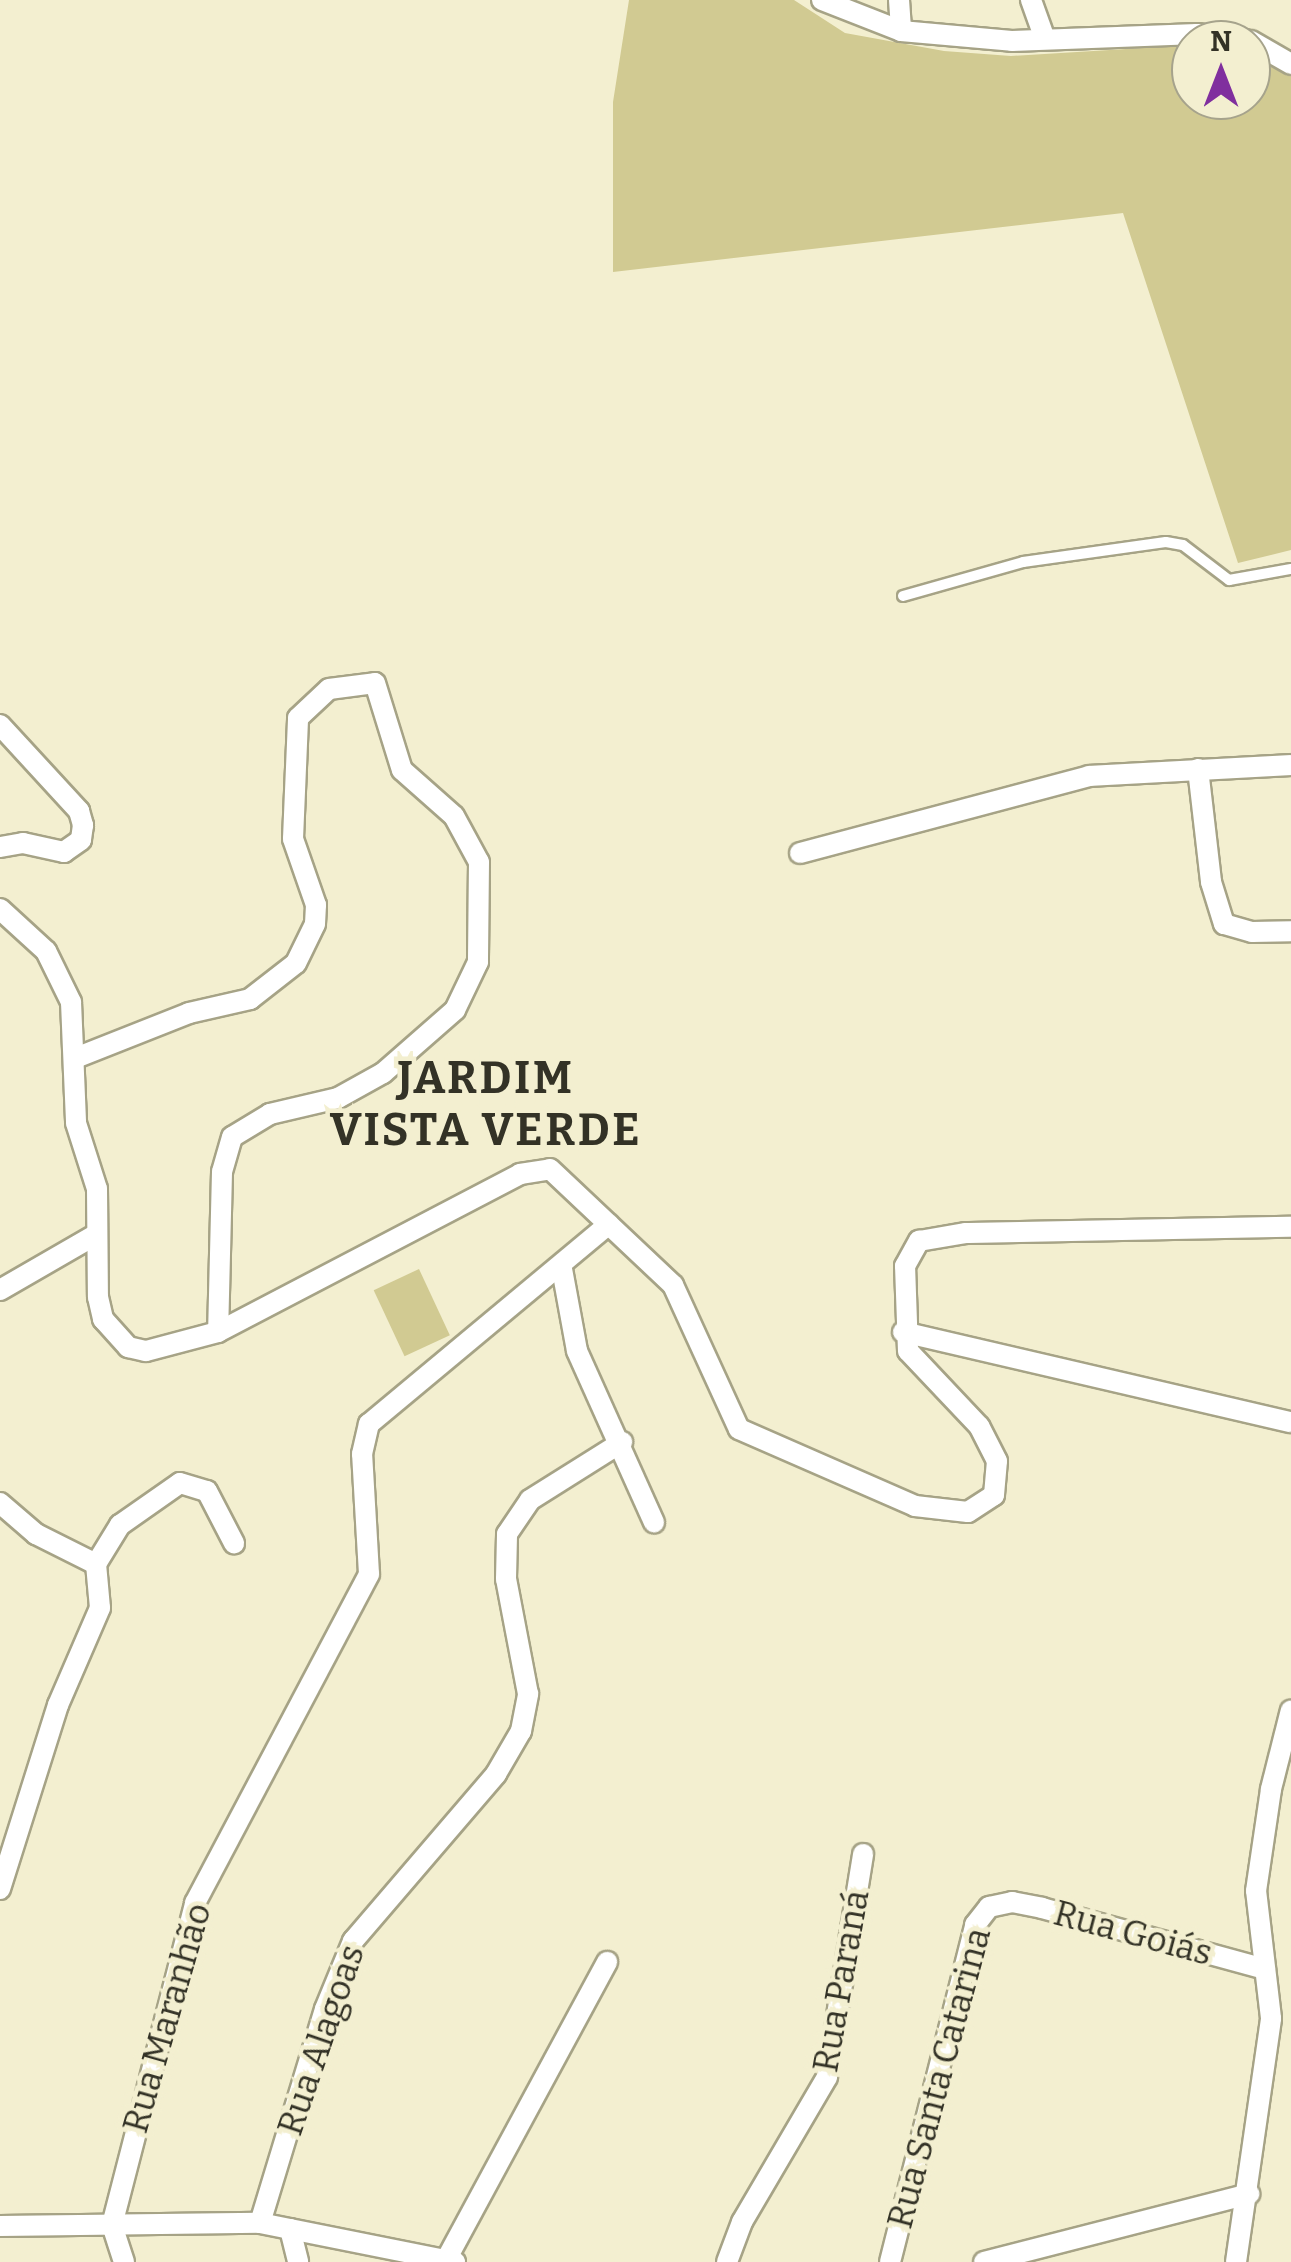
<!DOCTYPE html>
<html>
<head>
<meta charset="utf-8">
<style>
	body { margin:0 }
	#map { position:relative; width:1291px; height:2262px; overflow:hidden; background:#f3efd0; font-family:Bitter,serif }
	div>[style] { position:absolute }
	.green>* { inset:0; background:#d1ca92; transform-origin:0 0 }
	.roads { filter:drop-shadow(2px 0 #a6a386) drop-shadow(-2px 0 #a6a386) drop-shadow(0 2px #a6a386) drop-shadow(0 -2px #a6a386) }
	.service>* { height:10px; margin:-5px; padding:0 5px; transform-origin:5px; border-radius:5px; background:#fff }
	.minor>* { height:20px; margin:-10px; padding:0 10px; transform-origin:10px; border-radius:10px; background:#fff }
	span { translate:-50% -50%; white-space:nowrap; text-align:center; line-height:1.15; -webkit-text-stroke:9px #f3efd0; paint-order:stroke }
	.street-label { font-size:35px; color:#333226 }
	.district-label { font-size:45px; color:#333226; font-weight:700; letter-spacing:2.5px }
	.north { position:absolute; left:1171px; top:20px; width:100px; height:100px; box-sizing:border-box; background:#f3efd0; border:2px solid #a6a38c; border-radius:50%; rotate:0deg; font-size:28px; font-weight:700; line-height:40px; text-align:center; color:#333226 }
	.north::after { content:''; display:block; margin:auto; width:35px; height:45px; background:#802f9e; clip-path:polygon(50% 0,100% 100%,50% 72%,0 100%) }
</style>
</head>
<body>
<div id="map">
	<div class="green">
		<div style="clip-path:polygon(629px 0,794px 0,845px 33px,944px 51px,1011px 56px,1191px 45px,1191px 100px,1251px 100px,1251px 52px,1268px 54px,1291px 76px,1291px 550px,1238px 563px,1123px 213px,613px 272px,613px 102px)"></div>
		<div style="left:419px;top:1269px;width:73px;height:50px;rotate:65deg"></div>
	</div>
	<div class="roads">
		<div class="service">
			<div style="left:903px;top:596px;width:125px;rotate:-15.8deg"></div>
			<div style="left:1023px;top:562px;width:144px;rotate:-8deg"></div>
			<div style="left:1166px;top:542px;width:17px;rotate:10deg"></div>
			<div style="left:1183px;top:545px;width:58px;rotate:37.3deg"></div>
			<div style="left:1229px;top:580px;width:63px;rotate:-10.1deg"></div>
		</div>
		<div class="minor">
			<div style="left:822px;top:0;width:85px;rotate:21.4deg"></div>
			<div style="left:901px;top:31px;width:111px;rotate:5.1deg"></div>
			<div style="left:1012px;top:41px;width:185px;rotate:-2.2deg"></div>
			<div style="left:1197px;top:34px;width:49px;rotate:7deg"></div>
			<div style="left:899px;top:0;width:31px;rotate:86deg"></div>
			<div style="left:1031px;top:0;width:41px;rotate:70.3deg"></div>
			<div style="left:1251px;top:41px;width:46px;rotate:29.9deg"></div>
			<div style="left:0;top:725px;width:117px;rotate:47.4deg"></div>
			<div style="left:79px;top:811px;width:15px;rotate:74deg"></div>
			<div style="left:83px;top:825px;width:15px;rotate:98deg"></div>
			<div style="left:81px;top:840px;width:21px;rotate:145deg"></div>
			<div style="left:64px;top:852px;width:42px;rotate:-167.6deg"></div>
			<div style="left:23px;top:843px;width:23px;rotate:170deg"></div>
			<div style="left:1198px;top:769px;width:114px;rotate:83.4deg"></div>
			<div style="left:1211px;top:882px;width:44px;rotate:72.8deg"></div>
			<div style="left:1224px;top:924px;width:29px;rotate:16deg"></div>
			<div style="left:1252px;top:932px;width:39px;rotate:-1deg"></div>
			<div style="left:800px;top:853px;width:299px;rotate:-14.9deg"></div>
			<div style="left:1089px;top:776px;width:202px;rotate:-3.1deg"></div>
			<div style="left:0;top:909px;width:62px;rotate:42.4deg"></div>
			<div style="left:46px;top:951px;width:57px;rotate:63.9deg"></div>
			<div style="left:71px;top:1002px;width:121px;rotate:87.6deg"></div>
			<div style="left:76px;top:1123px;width:69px;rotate:72.3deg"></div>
			<div style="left:97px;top:1189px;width:108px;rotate:89.5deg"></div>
			<div style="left:98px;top:1297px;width:23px;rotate:77deg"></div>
			<div style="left:103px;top:1319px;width:38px;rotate:48deg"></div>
			<div style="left:128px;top:1347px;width:18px;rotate:13deg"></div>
			<div style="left:146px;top:1351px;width:74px;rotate:-14.8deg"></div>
			<div style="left:218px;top:1332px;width:341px;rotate:-27.6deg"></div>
			<div style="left:520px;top:1174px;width:30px;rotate:-9deg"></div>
			<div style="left:550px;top:1169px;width:169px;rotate:43.3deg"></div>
			<div style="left:673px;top:1285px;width:158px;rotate:65.4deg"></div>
			<div style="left:739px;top:1429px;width:192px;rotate:23.6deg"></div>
			<div style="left:915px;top:1506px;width:53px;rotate:6.5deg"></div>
			<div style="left:968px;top:1512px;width:31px;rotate:-33deg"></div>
			<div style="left:994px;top:1495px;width:34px;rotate:-85deg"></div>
			<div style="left:997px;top:1461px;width:39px;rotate:-117deg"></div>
			<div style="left:979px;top:1426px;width:103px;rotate:-133.4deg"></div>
			<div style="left:908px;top:1351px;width:85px;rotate:-92deg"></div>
			<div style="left:905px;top:1266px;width:29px;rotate:-61deg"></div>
			<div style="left:919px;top:1241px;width:48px;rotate:-9.7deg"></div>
			<div style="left:966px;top:1233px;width:325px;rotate:-1.1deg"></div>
			<div style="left:78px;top:1057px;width:119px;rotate:-21.6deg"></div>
			<div style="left:189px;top:1013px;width:63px;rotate:-12.9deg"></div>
			<div style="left:250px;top:999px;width:58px;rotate:-38deg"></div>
			<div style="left:296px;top:963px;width:43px;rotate:-64deg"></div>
			<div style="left:315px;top:924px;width:19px;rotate:-87deg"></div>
			<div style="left:316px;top:905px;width:70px;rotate:-109.2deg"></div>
			<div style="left:293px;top:839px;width:121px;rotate:-87.6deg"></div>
			<div style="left:298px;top:718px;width:42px;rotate:-43.1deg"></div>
			<div style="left:329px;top:689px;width:46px;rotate:-7.4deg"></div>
			<div style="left:375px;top:683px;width:91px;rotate:72.8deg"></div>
			<div style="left:402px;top:770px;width:69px;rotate:41.5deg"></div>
			<div style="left:454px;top:816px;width:52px;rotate:61.5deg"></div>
			<div style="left:479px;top:862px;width:100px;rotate:90.6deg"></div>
			<div style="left:478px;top:962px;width:53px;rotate:115.6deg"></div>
			<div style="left:455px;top:1010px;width:96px;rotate:138.8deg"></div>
			<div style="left:383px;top:1073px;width:51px;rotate:150.9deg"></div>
			<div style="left:338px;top:1098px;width:70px;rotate:166.8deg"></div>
			<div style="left:270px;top:1114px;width:44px;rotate:148.8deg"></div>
			<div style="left:232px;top:1137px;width:36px;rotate:106deg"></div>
			<div style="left:222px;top:1172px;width:160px;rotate:91.4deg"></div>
			<div style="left:562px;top:1269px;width:83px;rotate:79.6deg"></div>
			<div style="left:577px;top:1351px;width:188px;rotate:65.8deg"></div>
			<div style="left:0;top:1290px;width:112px;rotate:-30deg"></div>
			<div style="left:903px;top:1332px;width:398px;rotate:13.1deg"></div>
			<div style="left:0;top:1503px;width:48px;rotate:40.7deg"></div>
			<div style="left:36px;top:1534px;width:67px;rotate:26.6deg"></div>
			<div style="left:96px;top:1564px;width:44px;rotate:84.8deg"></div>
			<div style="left:100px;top:1608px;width:106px;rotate:113.4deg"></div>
			<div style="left:58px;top:1705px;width:193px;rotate:107.5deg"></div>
			<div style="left:96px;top:1564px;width:46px;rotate:-58.4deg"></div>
			<div style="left:120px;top:1525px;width:73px;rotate:-35deg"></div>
			<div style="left:180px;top:1483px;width:28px;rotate:17deg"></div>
			<div style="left:207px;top:1491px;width:59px;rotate:62.6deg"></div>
			<div style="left:260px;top:2223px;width:224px;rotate:-73.1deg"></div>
			<div style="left:325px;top:2009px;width:74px;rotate:-67.6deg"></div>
			<div style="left:353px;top:1941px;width:220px;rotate:-49.4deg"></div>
			<div style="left:496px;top:1774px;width:50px;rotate:-59.8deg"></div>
			<div style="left:521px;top:1731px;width:38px;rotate:-79deg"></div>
			<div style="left:528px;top:1694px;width:117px;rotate:-100.8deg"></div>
			<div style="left:506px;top:1579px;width:45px;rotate:-88.7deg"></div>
			<div style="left:507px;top:1534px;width:41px;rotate:-55.9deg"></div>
			<div style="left:530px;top:1500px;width:109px;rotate:-32.2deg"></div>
			<div style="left:112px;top:2225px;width:333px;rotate:-75.5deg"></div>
			<div style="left:195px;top:1903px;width:372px;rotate:-62.1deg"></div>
			<div style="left:369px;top:1574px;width:120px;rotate:-93.3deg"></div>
			<div style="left:362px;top:1454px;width:31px;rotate:-77deg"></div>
			<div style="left:369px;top:1424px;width:312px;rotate:-39.8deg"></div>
			<div style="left:112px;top:2225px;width:39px;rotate:72deg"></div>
			<div style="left:0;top:2226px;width:260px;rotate:-0.7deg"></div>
			<div style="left:260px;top:2223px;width:199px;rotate:11.3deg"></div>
			<div style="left:290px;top:2229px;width:34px;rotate:76deg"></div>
			<div style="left:446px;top:2260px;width:339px;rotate:-61.6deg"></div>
			<div style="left:727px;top:2262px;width:43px;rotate:-69.4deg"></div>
			<div style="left:742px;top:2222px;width:168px;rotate:-59.6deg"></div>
			<div style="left:827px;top:2077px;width:226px;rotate:-80.8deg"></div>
			<div style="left:890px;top:2262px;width:348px;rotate:-75.8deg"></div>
			<div style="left:975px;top:1925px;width:23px;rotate:-52deg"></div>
			<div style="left:989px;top:1907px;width:24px;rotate:-12deg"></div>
			<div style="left:1012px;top:1902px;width:31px;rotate:11deg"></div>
			<div style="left:1042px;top:1908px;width:231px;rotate:15.3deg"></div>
			<div style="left:984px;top:2262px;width:274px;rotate:-14.4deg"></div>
			<div style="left:1236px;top:2262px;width:246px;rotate:-81.8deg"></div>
			<div style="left:1271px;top:2018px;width:128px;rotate:-96.7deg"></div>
			<div style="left:1256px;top:1891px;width:103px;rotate:-81.6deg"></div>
			<div style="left:1271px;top:1789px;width:81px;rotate:-75.8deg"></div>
		</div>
	</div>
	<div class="street-label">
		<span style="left:1133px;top:1933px;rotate:15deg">Rua Goiás</span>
		<span style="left:841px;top:1981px;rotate:-80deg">Rua Paraná</span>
		<span style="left:167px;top:2018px;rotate:-74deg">Rua Maranhão</span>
		<span style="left:321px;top:2040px;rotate:-71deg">Rua Alagoas</span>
		<span style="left:939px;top:2078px;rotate:-75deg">Rua Santa Catarina</span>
	</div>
	<div class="district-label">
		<span style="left:486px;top:1105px">JARDIM<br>VISTA VERDE</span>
	</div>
	<div class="north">N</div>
</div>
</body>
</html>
